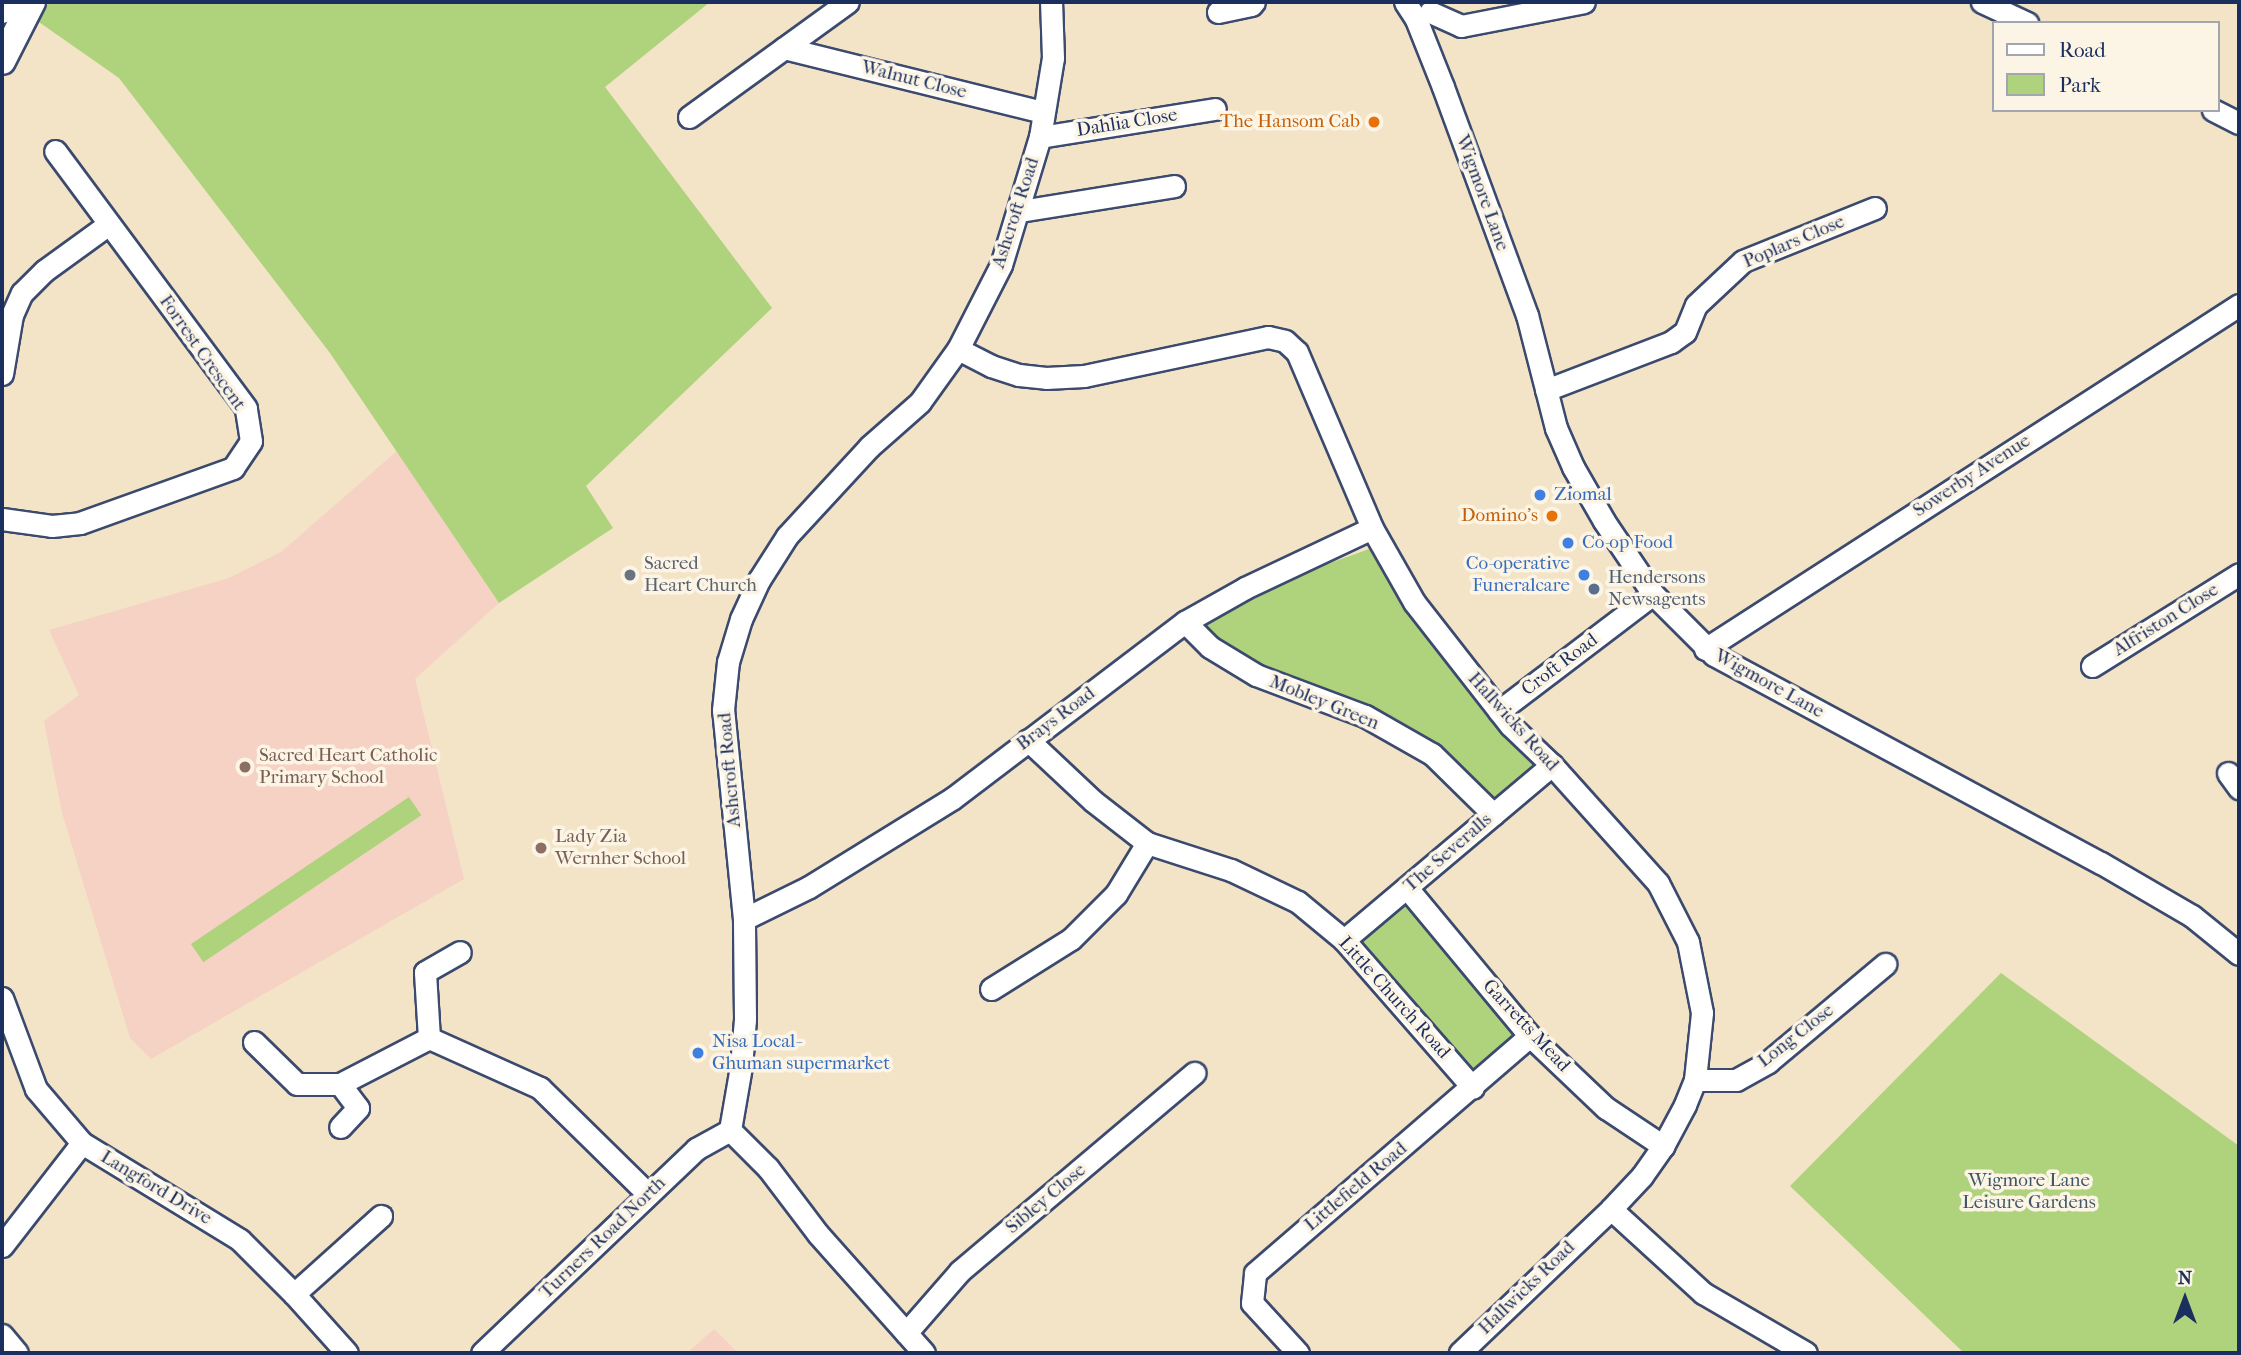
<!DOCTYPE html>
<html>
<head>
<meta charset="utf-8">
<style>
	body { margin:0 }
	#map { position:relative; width:2241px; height:1355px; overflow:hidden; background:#f3e3c7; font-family:"IM FELL French Canon",serif }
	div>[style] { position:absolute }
	.built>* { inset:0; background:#f6d2c4 }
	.green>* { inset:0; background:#aed37c; transform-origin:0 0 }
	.roads { filter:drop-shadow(2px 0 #3b4a6e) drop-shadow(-2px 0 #3b4a6e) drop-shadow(0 2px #3b4a6e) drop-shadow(0 -2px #3b4a6e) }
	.minor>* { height:21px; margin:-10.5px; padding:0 10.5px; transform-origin:10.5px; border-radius:10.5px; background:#fff }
	.major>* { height:26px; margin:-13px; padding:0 13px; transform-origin:13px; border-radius:13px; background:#fff }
	.dots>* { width:19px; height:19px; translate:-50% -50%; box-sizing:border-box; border:4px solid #fcf5e5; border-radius:50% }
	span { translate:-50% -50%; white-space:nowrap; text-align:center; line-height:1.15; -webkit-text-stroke:7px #fcf5e5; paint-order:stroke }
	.street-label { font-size:19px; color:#1b2f5e }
	.food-label { font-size:19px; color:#c56008 }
	.right { translate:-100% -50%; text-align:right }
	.shop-label { font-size:19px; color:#366cbe }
	.left { translate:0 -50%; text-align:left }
	.worship-label { font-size:19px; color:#5b616d }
	.service-label { font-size:19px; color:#4e5e75 }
	.education-label { font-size:19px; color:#785e54 }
	.park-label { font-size:19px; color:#405866 }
	.frame { position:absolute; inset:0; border:4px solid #1b2f5e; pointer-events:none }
	.legend { position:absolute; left:1992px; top:21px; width:228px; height:91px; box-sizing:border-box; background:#fcf5e5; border:2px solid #a2a6af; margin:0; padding:9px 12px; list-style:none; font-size:21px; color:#1b2f5e }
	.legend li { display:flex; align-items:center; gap:14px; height:35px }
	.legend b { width:35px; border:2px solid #a2a6af }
	.north { position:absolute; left:2150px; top:1264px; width:70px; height:70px; -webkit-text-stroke:5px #fcf5e5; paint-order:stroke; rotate:0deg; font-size:19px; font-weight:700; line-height:28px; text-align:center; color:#1b2f5e }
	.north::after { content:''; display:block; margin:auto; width:24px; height:32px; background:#1b2f5e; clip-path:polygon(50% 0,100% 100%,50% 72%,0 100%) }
</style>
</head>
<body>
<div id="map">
	<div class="built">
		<div style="clip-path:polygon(397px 451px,499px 603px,415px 679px,464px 879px,151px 1059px,130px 1038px,62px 813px,44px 721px,79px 695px,49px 630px,229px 578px,281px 552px)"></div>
		<div style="clip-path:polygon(714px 1329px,738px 1353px,687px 1353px)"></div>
	</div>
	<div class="green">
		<div style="clip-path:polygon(45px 2px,710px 2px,605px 87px,772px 308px,586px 486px,613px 528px,499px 603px,330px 353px,119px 78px,36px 20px)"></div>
		<div style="clip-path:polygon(1372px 548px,1406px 611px,1462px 683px,1536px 764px,1494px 801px,1220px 646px,1198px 623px,1302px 573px)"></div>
		<div style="left:409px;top:797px;width:22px;height:263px;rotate:56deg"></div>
		<div style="left:1407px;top:903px;width:169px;height:61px;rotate:50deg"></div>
		<div style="clip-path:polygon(2001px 973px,2239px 1146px,2239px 1353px,1964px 1353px,1790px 1186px)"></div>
	</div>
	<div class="roads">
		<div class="minor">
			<div style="left:1405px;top:2px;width:20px;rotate:57deg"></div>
			<div style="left:1416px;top:19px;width:73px;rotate:68.3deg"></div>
			<div style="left:1443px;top:87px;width:243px;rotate:69.8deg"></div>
			<div style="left:1527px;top:315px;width:117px;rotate:75.6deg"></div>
			<div style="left:1556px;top:428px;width:43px;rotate:66.4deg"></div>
			<div style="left:1573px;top:467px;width:62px;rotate:60.1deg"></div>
			<div style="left:1604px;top:521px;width:88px;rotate:56.1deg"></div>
			<div style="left:1653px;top:594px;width:86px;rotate:45deg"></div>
			<div style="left:1714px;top:655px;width:439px;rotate:28.3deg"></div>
			<div style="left:2101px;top:863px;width:105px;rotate:30.2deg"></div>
			<div style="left:2192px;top:916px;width:60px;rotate:39deg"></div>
			<div style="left:1982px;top:2px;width:50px;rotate:25deg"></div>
			<div style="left:1218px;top:12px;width:34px;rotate:-12deg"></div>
			<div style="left:1251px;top:5px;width:4px;rotate:-45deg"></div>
			<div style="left:1430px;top:12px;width:34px;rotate:24deg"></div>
			<div style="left:1461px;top:26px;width:125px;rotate:-11deg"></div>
			<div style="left:784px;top:48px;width:267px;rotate:13.9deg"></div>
			<div style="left:2213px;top:110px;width:29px;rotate:27deg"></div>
			<div style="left:689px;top:117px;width:196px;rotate:-35.9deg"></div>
			<div style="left:1040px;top:137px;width:177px;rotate:-9.1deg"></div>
			<div style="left:1020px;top:211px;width:156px;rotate:-9.2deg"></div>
			<div style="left:958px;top:349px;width:37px;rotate:27deg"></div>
			<div style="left:991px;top:366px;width:29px;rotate:18deg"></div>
			<div style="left:1019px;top:375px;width:27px;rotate:6deg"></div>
			<div style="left:1046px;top:378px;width:38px;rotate:-3deg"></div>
			<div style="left:1084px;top:376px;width:188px;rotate:-12deg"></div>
			<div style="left:1268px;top:337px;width:17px;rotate:13deg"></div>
			<div style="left:1285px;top:341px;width:16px;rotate:43deg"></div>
			<div style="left:1297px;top:352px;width:191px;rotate:66.9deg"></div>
			<div style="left:1372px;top:528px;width:85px;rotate:60.4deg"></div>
			<div style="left:1414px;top:602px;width:157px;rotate:52deg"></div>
			<div style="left:1511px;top:726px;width:57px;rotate:43.6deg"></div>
			<div style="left:1552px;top:765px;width:159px;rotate:48.1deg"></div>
			<div style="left:1658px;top:883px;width:66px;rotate:63deg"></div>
			<div style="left:1688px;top:942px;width:72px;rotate:78.8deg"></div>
			<div style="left:1702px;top:1013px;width:67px;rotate:96deg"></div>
			<div style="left:1695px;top:1080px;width:27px;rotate:112deg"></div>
			<div style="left:1685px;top:1105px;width:47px;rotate:118.2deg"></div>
			<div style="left:1663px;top:1146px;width:37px;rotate:125deg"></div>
			<div style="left:1642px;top:1176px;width:45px;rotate:133.2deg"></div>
			<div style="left:1611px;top:1209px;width:209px;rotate:136.4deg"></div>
			<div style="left:2px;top:374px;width:60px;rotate:-80.4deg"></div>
			<div style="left:12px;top:315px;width:24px;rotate:-66deg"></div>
			<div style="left:22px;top:293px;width:31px;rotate:-45deg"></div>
			<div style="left:44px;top:271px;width:80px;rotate:-35.9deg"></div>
			<div style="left:1546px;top:390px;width:134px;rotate:-21deg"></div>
			<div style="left:1671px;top:342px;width:17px;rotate:-36deg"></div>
			<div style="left:1685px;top:332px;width:29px;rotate:-68deg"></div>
			<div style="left:1696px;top:305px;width:64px;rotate:-43.1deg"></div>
			<div style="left:1743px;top:261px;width:142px;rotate:-21.9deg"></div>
			<div style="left:2px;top:519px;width:50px;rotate:8deg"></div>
			<div style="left:52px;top:526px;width:28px;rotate:-6deg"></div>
			<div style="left:80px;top:523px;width:163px;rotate:-19.8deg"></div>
			<div style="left:233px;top:468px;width:32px;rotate:-56deg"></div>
			<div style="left:251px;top:441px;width:33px;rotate:-99deg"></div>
			<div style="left:246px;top:408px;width:320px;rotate:-126.6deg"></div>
			<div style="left:1185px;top:622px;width:35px;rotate:45deg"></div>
			<div style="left:1210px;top:647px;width:54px;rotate:31.3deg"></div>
			<div style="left:1256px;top:675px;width:116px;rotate:20.6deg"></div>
			<div style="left:1365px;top:716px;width:77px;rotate:29.6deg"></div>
			<div style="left:1432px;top:754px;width:86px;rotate:44.5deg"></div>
			<div style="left:1705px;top:649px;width:635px;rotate:-32.79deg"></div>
			<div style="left:2092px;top:666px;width:173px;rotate:-32deg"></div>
			<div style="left:1499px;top:711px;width:193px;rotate:-37.2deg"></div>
			<div style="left:1028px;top:740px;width:89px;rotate:43.2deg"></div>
			<div style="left:1093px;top:801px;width:68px;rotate:37.9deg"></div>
			<div style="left:1147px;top:843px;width:88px;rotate:17.8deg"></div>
			<div style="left:1231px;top:870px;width:74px;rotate:25.5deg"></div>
			<div style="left:1298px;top:902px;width:60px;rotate:39.6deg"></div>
			<div style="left:1344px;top:940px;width:196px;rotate:48.9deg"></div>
			<div style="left:2228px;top:773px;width:19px;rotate:54deg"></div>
			<div style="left:1407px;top:888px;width:192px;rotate:50.3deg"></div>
			<div style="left:1530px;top:1036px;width:105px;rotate:43.5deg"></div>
			<div style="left:1606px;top:1108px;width:69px;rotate:33.7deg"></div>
			<div style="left:744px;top:919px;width:72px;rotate:-26.2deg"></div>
			<div style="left:809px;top:887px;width:169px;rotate:-31.7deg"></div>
			<div style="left:953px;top:798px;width:291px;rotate:-37.2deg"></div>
			<div style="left:1185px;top:622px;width:69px;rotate:-29.5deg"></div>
			<div style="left:1245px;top:588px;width:140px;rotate:-25.3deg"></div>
			<div style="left:1344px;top:940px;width:272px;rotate:-40.1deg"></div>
			<div style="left:991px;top:989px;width:94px;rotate:-32deg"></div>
			<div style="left:1071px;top:939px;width:64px;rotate:-45deg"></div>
			<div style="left:1116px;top:894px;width:60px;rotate:-58.7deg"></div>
			<div style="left:2px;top:998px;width:97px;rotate:69.5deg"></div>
			<div style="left:36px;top:1089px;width:71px;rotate:49.6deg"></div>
			<div style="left:82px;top:1143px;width:185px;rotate:31.5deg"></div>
			<div style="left:240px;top:1240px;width:76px;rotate:45deg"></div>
			<div style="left:294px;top:1294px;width:79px;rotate:48.1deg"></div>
			<div style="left:429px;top:1038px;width:66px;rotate:-93.5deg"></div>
			<div style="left:425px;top:972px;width:40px;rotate:-29.7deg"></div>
			<div style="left:254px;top:1042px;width:60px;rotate:44.3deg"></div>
			<div style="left:297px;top:1084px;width:43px"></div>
			<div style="left:340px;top:1084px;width:100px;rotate:-27.3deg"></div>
			<div style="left:429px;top:1038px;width:122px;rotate:24.2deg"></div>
			<div style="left:540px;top:1088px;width:151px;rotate:44.5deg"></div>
			<div style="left:1695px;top:1080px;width:41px"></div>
			<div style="left:1736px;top:1080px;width:37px;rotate:-29deg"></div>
			<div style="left:1768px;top:1062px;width:153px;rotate:-39.9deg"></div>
			<div style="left:340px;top:1084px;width:30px;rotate:53deg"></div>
			<div style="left:358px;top:1108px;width:26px;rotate:133deg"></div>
			<div style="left:1611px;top:1209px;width:125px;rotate:42.4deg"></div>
			<div style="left:1703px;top:1293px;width:119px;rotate:30.2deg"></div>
			<div style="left:2px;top:1246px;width:130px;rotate:-52.2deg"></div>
			<div style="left:294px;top:1294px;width:117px;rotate:-41.9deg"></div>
			<div style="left:906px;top:1333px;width:82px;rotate:-48.9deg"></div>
			<div style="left:960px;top:1271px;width:307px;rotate:-40.2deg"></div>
			<div style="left:2px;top:1335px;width:23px;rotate:50deg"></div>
			<div style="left:482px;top:1353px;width:296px;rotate:-43.6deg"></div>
			<div style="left:696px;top:1149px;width:39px;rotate:-29deg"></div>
			<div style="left:924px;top:1353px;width:159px;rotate:-131.7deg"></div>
			<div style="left:818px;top:1234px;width:83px;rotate:-127.1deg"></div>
			<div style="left:768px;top:1168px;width:54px;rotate:-135deg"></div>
			<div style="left:730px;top:1130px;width:65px;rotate:-80.2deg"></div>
			<div style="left:741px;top:1066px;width:47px;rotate:-85.1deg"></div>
			<div style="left:745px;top:1019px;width:100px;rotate:-90.6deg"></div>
			<div style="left:744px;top:919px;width:210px;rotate:-95.7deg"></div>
			<div style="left:723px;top:710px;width:48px;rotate:-84.1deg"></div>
			<div style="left:728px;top:662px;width:45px;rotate:-73.2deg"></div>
			<div style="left:741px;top:619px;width:43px;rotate:-65.2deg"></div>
			<div style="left:759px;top:580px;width:52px;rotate:-57.5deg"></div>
			<div style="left:787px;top:536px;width:121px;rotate:-47.3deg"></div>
			<div style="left:869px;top:447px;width:68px;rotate:-41.4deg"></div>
			<div style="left:920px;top:402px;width:65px;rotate:-54.4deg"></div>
			<div style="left:958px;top:349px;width:94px;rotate:-62.9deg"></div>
			<div style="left:1001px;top:265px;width:134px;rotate:-73.1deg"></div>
			<div style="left:1040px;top:137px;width:80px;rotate:-80.7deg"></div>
			<div style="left:1053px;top:58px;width:56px;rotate:-92deg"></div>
			<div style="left:1298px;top:1353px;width:68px;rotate:-132.6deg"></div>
			<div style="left:1252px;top:1303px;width:30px;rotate:-84deg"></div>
			<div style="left:1255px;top:1273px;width:363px;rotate:-40.8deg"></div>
		</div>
		<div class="major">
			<div style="left:2px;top:10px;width:9px;rotate:-63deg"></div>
			<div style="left:2px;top:61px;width:66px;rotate:-63deg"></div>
		</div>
	</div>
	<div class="dots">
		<div style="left:1374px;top:122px;background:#e8710a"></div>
		<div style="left:1540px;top:495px;background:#3f7fe0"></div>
		<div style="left:1552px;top:516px;background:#e8710a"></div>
		<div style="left:1568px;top:543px;background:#3f7fe0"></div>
		<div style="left:630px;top:575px;background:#6b7280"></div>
		<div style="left:1584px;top:575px;background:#3f7fe0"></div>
		<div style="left:1594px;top:589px;background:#5c6f8a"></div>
		<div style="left:245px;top:767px;background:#8d6e63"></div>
		<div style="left:541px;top:848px;background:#8d6e63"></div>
		<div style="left:698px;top:1053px;background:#3f7fe0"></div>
	</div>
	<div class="street-label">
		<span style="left:914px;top:80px;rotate:14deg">Walnut Close</span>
		<span style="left:1127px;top:123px;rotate:-9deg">Dahlia Close</span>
		<span style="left:1482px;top:193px;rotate:70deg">Wigmore Lane</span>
		<span style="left:1016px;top:213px;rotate:-72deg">Ashcroft Road</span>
		<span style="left:1794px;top:242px;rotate:-23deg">Poplars Close</span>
		<span style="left:202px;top:353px;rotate:55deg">Forrest Crescent</span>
		<span style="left:1972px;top:476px;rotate:-33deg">Sowerby Avenue</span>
		<span style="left:2166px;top:620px;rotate:-32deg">Alfriston Close</span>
		<span style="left:1560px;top:665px;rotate:-37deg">Croft Road</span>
		<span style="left:1769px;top:684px;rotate:29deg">Wigmore Lane</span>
		<span style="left:1324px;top:703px;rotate:22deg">Mobley Green</span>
		<span style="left:1056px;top:719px;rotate:-37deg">Brays Road</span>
		<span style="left:1513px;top:722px;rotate:48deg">Hallwicks Road</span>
		<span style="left:730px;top:770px;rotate:-95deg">Ashcroft Road</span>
		<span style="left:1448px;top:853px;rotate:-41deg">The Severalls</span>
		<span style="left:1394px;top:998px;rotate:48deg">Little Church Road</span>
		<span style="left:1526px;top:1026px;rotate:47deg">Garretts Mead</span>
		<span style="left:1796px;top:1036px;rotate:-38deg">Long Close</span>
		<span style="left:1356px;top:1187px;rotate:-40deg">Littlefield Road</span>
		<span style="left:156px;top:1188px;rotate:31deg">Langford Drive</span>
		<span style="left:1046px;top:1199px;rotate:-40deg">Sibley Close</span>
		<span style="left:603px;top:1238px;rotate:-44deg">Turners Road North</span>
		<span style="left:1527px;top:1288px;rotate:-44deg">Hallwicks Road</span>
	</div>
	<div class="food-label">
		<span class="right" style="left:1360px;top:122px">The Hansom Cab</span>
		<span class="right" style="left:1538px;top:516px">Domino's</span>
	</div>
	<div class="shop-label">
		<span class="left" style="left:1554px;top:495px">Ziomal</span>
		<span class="left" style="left:1582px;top:543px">Co-op Food</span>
		<span class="right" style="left:1570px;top:575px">Co-operative<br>Funeralcare</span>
		<span class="left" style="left:712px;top:1053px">Nisa Local-<br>Ghuman supermarket</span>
	</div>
	<div class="worship-label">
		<span class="left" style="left:644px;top:575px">Sacred<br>Heart Church</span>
	</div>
	<div class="service-label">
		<span class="left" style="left:1608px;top:589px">Hendersons<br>Newsagents</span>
	</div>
	<div class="education-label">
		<span class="left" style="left:259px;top:767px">Sacred Heart Catholic<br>Primary School</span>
		<span class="left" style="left:555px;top:848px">Lady Zia<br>Wernher School</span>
	</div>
	<div class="park-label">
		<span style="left:2029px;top:1192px">Wigmore Lane<br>Leisure Gardens</span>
	</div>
	<div class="frame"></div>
	<ul class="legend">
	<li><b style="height:9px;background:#fff"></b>Road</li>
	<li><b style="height:19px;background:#aed37c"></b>Park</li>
	</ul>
	<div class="north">N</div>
</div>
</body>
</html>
